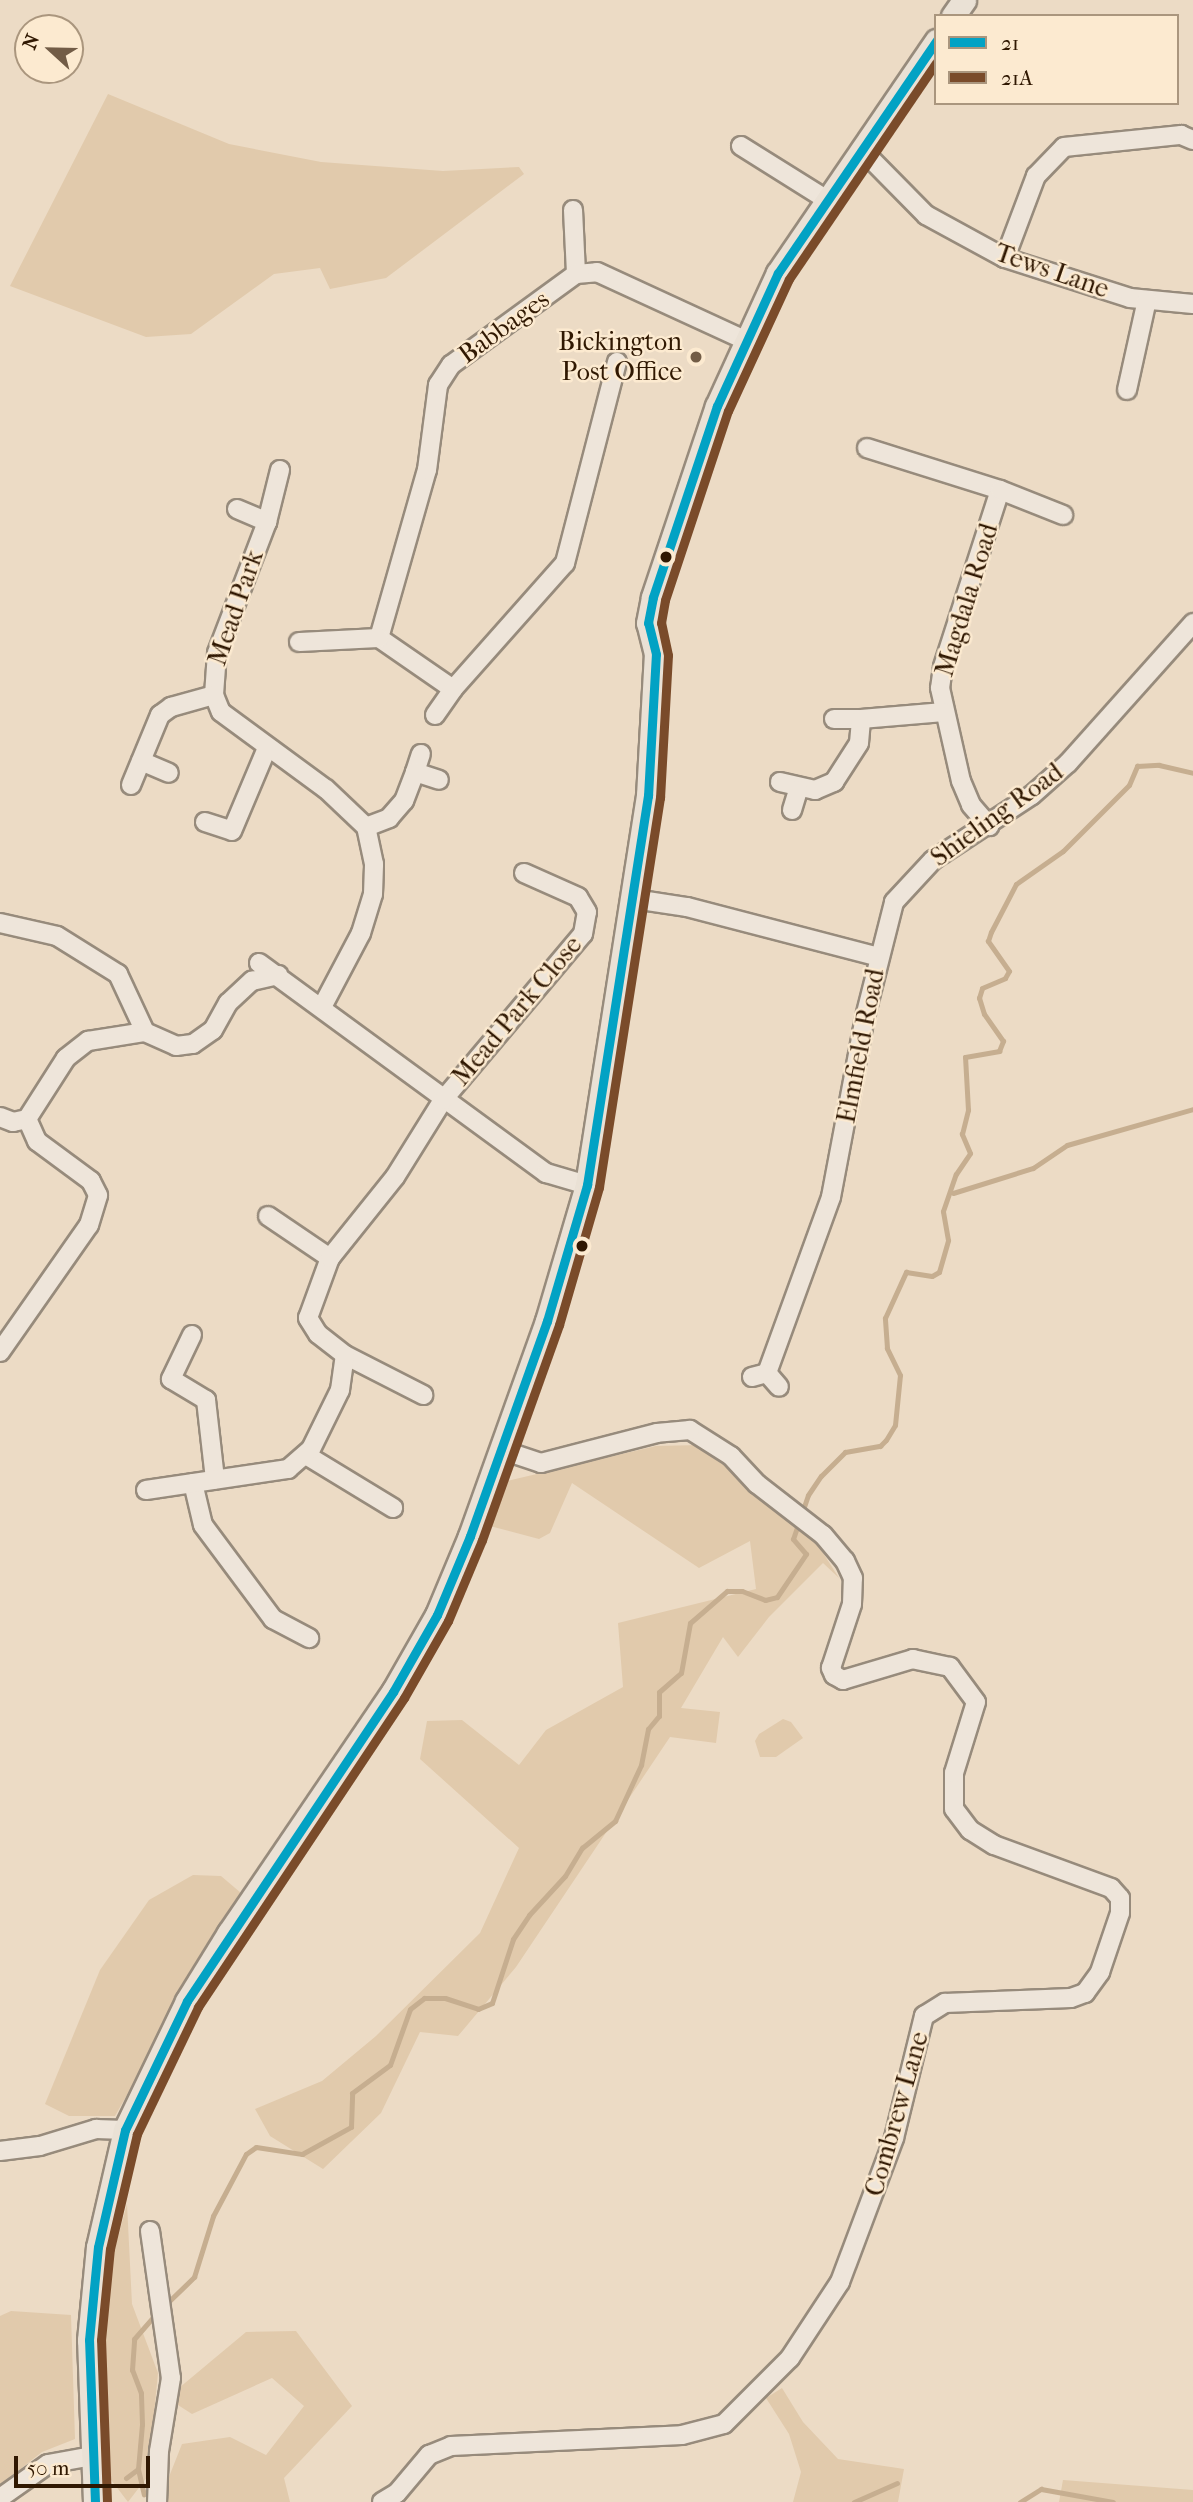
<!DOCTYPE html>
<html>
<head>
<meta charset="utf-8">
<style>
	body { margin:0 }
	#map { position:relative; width:1193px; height:2502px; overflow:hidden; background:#ecdbc5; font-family:"IM FELL French Canon",serif }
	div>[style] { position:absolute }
	.green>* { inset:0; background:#e1caac }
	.stream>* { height:5px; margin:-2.5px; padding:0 2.5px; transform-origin:2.5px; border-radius:2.5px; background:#c6ae90 }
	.roads { filter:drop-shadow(2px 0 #978b7c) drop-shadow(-2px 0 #978b7c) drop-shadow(0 2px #978b7c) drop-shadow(0 -2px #978b7c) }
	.minor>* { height:18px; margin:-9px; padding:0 9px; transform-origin:9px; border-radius:9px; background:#eee5da }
	.major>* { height:23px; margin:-11.5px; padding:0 11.5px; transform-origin:11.5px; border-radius:11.5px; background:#eae1d5 }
	.bus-1>* { height:9px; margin:-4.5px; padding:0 4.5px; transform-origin:4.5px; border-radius:4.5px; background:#02a2c4 }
	.bus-2>* { height:9px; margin:-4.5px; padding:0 4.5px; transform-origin:4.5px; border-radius:4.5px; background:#7a4b2a }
	.dots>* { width:19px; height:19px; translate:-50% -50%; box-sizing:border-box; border:4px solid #fcead0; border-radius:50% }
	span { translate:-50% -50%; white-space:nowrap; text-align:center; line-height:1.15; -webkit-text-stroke:5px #fcead0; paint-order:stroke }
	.street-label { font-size:26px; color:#301802 }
	.poi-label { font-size:26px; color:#301802 }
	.right { translate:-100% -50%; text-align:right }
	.legend { position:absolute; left:934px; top:14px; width:245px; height:91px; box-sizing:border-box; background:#fcead0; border:2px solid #aa967e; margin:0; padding:9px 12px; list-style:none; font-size:21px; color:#301802 }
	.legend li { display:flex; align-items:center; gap:14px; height:35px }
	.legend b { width:35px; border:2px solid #aa967e }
	.north { position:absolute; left:14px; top:14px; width:70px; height:70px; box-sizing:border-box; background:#fcead0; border:2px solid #aa967e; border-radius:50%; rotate:292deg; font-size:19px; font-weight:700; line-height:28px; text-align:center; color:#301802 }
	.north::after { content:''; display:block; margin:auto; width:24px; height:32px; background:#725c46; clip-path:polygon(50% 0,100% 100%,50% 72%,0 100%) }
	.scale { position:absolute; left:14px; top:2456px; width:136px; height:32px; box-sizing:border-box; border:4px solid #301802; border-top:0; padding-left:9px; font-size:21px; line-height:24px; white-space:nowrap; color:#301802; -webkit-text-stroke:5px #fcead0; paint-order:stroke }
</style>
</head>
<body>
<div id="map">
	<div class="green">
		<div style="clip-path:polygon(108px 94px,229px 144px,321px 162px,443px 171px,519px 167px,524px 174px,386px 278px,330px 289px,320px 268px,274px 274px,191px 334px,146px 337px,10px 286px)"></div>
		<div style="clip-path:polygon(699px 1445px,816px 1542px,839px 1578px,823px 1563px,769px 1617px,738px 1657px,723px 1637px,681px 1708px,720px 1712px,716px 1743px,670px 1737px,516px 1967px,458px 2036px,420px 2032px,381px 2113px,323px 2169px,270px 2136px,255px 2109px,322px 2081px,376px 2036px,480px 1933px,519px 1848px,420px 1759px,427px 1721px,462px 1720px,519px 1765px,546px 1730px,623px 1687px,618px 1623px,756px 1589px,750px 1541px,699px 1568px,572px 1483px,550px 1533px,539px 1539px,482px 1524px,503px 1482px,656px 1446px)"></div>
		<div style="clip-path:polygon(783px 1719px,791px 1722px,803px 1738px,776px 1757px,760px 1757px,755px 1741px,759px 1734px)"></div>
		<div style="clip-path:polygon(193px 1875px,221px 1876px,241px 1893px,115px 2116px,69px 2116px,45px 2104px,100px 1970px,149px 1900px)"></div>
		<div style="clip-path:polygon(127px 2204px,132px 2304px,158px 2373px,148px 2476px,128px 2502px,102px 2468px,107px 2278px)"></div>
		<div style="clip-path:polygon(11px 2311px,71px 2315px,75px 2439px,42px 2452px,0 2485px,0 2316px)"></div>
		<div style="clip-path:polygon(296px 2331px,352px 2406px,284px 2478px,290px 2502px,159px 2502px,182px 2444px,230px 2437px,266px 2455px,304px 2406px,272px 2378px,192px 2414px,167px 2398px,246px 2332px)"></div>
		<div style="clip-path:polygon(782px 2388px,803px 2422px,838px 2459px,904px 2469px,898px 2502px,793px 2502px,801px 2472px,789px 2434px,766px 2398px)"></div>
		<div style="clip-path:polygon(1063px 2480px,1193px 2490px,1193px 2502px,1059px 2502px)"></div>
	</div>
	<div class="stream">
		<div style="left:953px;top:1193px;width:84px;rotate:-17.4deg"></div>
		<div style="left:1033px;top:1168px;width:41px;rotate:-34.1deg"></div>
		<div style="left:1067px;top:1145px;width:131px;rotate:-15.9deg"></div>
		<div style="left:164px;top:2306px;width:42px;rotate:-44deg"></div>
		<div style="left:194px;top:2277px;width:64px;rotate:-72.7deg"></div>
		<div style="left:213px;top:2216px;width:70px;rotate:-62deg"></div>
		<div style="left:246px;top:2154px;width:12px;rotate:-35deg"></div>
		<div style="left:256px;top:2147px;width:47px;rotate:8.7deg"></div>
		<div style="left:302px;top:2154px;width:56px;rotate:-28.9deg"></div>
		<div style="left:351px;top:2127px;width:34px;rotate:-88deg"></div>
		<div style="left:352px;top:2093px;width:47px;rotate:-36.4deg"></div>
		<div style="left:390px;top:2065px;width:59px;rotate:-70.3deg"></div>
		<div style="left:410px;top:2009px;width:18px;rotate:-38deg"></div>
		<div style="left:424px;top:1998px;width:21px"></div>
		<div style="left:445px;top:1998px;width:35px;rotate:18deg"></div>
		<div style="left:478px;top:2009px;width:15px;rotate:-23deg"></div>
		<div style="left:492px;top:2003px;width:67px;rotate:-71.8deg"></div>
		<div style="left:513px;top:1939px;width:29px;rotate:-56deg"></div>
		<div style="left:529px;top:1915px;width:53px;rotate:-47.3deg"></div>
		<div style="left:565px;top:1876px;width:33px;rotate:-59deg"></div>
		<div style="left:582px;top:1848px;width:43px;rotate:-39.3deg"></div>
		<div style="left:615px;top:1821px;width:62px;rotate:-65.1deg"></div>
		<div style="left:641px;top:1765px;width:37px;rotate:-79deg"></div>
		<div style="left:648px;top:1729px;width:17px;rotate:-50deg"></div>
		<div style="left:659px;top:1716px;width:24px;rotate:-90deg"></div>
		<div style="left:659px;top:1692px;width:29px;rotate:-41deg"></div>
		<div style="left:681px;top:1673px;width:51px;rotate:-79.8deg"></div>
		<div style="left:690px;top:1623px;width:49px;rotate:-40.9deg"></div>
		<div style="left:727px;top:1591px;width:15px"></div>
		<div style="left:742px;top:1591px;width:25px;rotate:21deg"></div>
		<div style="left:765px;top:1600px;width:12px;rotate:-14deg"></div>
		<div style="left:777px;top:1597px;width:52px;rotate:-56deg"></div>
		<div style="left:806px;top:1554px;width:20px;rotate:-131deg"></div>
		<div style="left:793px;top:1539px;width:46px;rotate:-71.2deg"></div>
		<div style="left:808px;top:1495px;width:23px;rotate:-56deg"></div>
		<div style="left:821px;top:1476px;width:34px;rotate:-45deg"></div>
		<div style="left:845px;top:1452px;width:36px;rotate:-10deg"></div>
		<div style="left:880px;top:1446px;width:8px;rotate:-45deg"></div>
		<div style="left:886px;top:1440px;width:17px;rotate:-59deg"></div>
		<div style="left:895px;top:1425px;width:50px;rotate:-84.3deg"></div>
		<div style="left:900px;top:1375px;width:30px;rotate:-116deg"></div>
		<div style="left:887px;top:1348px;width:30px;rotate:-94deg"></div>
		<div style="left:885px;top:1318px;width:51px;rotate:-65.5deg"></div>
		<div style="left:906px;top:1272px;width:26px;rotate:9deg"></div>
		<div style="left:932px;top:1276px;width:8px;rotate:-30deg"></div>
		<div style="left:939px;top:1272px;width:33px;rotate:-74deg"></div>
		<div style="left:948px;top:1240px;width:29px;rotate:-100deg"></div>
		<div style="left:943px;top:1211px;width:39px;rotate:-71deg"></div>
		<div style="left:956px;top:1174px;width:25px;rotate:-56deg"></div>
		<div style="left:970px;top:1153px;width:21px;rotate:-113deg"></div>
		<div style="left:962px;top:1134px;width:25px;rotate:-76deg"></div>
		<div style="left:968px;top:1110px;width:53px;rotate:-93.2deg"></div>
		<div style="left:965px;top:1057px;width:35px;rotate:-10deg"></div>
		<div style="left:999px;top:1051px;width:11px;rotate:-68deg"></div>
		<div style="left:1003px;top:1041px;width:33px;rotate:-125deg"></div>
		<div style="left:984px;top:1014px;width:17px;rotate:-107deg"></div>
		<div style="left:979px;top:998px;width:10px;rotate:-73deg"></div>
		<div style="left:982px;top:988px;width:25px;rotate:-23deg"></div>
		<div style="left:1005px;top:978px;width:8px;rotate:-60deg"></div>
		<div style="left:1009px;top:971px;width:37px;rotate:-125deg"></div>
		<div style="left:988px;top:941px;width:9px;rotate:-72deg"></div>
		<div style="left:991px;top:932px;width:54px;rotate:-62.5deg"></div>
		<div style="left:1016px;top:884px;width:57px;rotate:-35.1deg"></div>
		<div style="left:1063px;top:851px;width:93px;rotate:-45deg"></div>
		<div style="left:1129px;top:785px;width:21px;rotate:-67deg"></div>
		<div style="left:1137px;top:766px;width:22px;rotate:-3deg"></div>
		<div style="left:1159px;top:765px;width:35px;rotate:13deg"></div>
		<div style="left:138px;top:2469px;width:26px;rotate:77deg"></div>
		<div style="left:126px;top:2478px;width:15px;rotate:-37deg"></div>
		<div style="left:138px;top:2469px;width:45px;rotate:-84.9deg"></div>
		<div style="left:142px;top:2424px;width:31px;rotate:-92deg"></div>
		<div style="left:141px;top:2393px;width:25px;rotate:-111deg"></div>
		<div style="left:132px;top:2370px;width:31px;rotate:-86deg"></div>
		<div style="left:134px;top:2339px;width:35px;rotate:-49deg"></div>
		<div style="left:854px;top:2502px;width:47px;rotate:-23.8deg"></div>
		<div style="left:1020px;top:2502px;width:25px;rotate:-32deg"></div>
		<div style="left:1041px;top:2489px;width:73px;rotate:10.2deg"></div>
	</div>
	<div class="roads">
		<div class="minor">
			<div style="left:741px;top:146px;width:102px;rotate:32.1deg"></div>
			<div style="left:861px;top:149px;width:93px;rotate:45.4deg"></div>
			<div style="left:926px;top:215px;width:90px;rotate:28.6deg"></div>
			<div style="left:1005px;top:258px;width:131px;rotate:17.7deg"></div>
			<div style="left:1130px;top:298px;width:63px;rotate:5.4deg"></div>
			<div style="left:573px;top:210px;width:64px;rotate:87.3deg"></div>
			<div style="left:1005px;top:258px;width:88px;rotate:-69.3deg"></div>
			<div style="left:1036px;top:176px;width:40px;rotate:-46deg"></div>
			<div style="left:1064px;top:147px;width:118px;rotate:-5.9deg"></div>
			<div style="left:1181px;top:135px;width:13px;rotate:23deg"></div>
			<div style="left:617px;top:362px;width:208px;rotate:104.5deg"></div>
			<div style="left:565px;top:563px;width:169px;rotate:131.6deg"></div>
			<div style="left:453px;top:689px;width:90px;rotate:-145.4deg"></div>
			<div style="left:379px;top:638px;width:175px;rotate:-74.1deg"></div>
			<div style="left:427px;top:470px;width:86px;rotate:-82.6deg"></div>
			<div style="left:438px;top:385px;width:24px;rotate:-57deg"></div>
			<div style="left:451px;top:365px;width:155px;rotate:-36.1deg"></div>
			<div style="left:576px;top:274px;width:21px;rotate:-5deg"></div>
			<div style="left:597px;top:272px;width:163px;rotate:24.7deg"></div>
			<div style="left:1127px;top:390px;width:92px;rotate:-77.5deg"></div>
			<div style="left:867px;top:448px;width:139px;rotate:17.5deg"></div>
			<div style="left:1000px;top:490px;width:186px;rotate:107.9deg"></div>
			<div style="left:943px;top:667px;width:21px;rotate:98deg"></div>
			<div style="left:940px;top:688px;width:95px;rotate:77.3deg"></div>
			<div style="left:961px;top:781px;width:26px;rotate:67deg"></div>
			<div style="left:971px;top:805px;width:28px;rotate:49deg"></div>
			<div style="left:280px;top:470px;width:54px;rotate:104deg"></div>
			<div style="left:267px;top:522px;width:140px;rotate:110.9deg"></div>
			<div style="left:217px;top:653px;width:42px;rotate:94.1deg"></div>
			<div style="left:214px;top:695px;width:18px;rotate:68deg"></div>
			<div style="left:221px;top:712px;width:130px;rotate:36.3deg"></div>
			<div style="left:326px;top:789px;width:55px;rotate:43.5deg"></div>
			<div style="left:1000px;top:490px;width:68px;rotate:21.6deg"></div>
			<div style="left:237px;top:509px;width:33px;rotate:23deg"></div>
			<div style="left:299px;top:642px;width:80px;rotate:-2.9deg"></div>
			<div style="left:435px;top:715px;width:32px;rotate:-55deg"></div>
			<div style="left:834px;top:719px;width:27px"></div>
			<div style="left:141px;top:761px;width:30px;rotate:23deg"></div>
			<div style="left:415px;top:772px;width:19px;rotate:-72deg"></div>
			<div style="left:780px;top:782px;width:36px;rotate:13deg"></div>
			<div style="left:815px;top:790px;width:21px;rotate:-23deg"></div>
			<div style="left:834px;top:782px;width:46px;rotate:-57.3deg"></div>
			<div style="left:859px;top:743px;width:24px;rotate:-85deg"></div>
			<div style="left:861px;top:719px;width:83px;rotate:-4.8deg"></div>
			<div style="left:131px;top:785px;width:76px;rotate:-67.5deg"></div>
			<div style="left:160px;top:715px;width:14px;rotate:-36deg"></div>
			<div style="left:171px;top:707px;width:45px;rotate:-15.6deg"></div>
			<div style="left:792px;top:810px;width:21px;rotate:-73deg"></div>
			<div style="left:205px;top:822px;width:28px;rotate:18deg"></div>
			<div style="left:232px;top:831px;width:90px;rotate:-67.1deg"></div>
			<div style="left:634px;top:899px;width:54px;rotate:8.6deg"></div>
			<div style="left:687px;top:907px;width:198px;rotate:14.6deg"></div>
			<div style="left:0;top:923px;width:58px;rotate:12.8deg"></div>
			<div style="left:57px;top:936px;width:72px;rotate:31.9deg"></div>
			<div style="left:118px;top:974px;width:64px;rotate:65deg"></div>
			<div style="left:259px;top:963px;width:356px;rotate:36.2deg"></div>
			<div style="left:546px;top:1173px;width:43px;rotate:16.3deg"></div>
			<div style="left:322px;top:1007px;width:84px;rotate:-62.2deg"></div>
			<div style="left:361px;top:933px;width:41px;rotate:-72.9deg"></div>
			<div style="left:373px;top:894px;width:30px;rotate:-88deg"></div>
			<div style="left:374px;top:864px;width:38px;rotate:-102deg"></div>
			<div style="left:366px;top:827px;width:25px;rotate:-21deg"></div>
			<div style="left:389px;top:818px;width:23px;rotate:-49deg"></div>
			<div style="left:404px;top:801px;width:31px;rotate:-69deg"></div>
			<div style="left:415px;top:772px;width:25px;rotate:18deg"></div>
			<div style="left:0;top:1117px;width:14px;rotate:21deg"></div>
			<div style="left:13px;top:1122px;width:14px;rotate:-12deg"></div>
			<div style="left:27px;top:1119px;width:72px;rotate:-57.4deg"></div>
			<div style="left:66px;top:1058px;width:28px;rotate:-38deg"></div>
			<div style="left:88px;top:1041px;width:58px;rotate:-9deg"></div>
			<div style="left:145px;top:1032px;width:34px;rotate:24deg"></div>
			<div style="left:176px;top:1046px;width:17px;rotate:-7deg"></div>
			<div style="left:193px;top:1044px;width:24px;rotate:-35deg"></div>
			<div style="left:213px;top:1030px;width:31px;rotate:-61deg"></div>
			<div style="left:228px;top:1003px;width:33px;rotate:-43deg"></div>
			<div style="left:252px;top:981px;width:27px;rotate:-13deg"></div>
			<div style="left:268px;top:1216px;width:75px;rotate:34.1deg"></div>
			<div style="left:192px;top:1335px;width:49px;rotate:115.5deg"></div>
			<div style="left:171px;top:1379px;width:41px;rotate:31deg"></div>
			<div style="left:206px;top:1400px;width:80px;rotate:83.5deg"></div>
			<div style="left:0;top:1352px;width:155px;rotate:-55deg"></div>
			<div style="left:89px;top:1225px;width:31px;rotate:-73deg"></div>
			<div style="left:98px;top:1195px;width:16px;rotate:-117deg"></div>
			<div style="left:91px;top:1181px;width:67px;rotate:-143.5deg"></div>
			<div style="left:37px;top:1141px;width:24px;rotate:-114deg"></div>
			<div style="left:345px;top:1355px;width:88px;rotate:27.1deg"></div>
			<div style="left:767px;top:1373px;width:187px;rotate:-70deg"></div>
			<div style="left:831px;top:1197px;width:183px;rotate:-79.3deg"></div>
			<div style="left:865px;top:1017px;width:119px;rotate:-75.8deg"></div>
			<div style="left:894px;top:902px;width:57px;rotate:-47.1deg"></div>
			<div style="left:933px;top:860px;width:118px;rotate:-33.3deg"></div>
			<div style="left:1032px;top:795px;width:48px;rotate:-41.6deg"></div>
			<div style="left:1068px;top:763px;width:188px;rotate:-48.2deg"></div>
			<div style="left:752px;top:1377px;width:16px;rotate:-15deg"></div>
			<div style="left:767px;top:1373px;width:18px;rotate:49deg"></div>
			<div style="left:306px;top:1455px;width:102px;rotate:31.3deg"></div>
			<div style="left:193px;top:1483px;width:43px;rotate:76.6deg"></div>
			<div style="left:203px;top:1525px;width:117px;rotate:53.3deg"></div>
			<div style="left:273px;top:1619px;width:41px;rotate:27.8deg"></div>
			<div style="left:146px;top:1490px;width:144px;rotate:-8.4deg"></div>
			<div style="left:288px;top:1469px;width:30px;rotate:-41deg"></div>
			<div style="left:311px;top:1449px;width:66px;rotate:-63.8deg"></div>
			<div style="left:340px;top:1390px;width:35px;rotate:-82deg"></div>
			<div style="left:345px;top:1355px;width:34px;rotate:-142deg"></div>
			<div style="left:318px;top:1334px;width:19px;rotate:-122deg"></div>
			<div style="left:308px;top:1318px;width:64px;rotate:-69.9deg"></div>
			<div style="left:330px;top:1258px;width:104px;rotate:-51.3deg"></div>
			<div style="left:395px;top:1177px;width:91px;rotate:-58.1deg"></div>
			<div style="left:443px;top:1100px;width:217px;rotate:-49.9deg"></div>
			<div style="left:583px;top:934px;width:22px;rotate:-80deg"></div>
			<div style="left:587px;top:912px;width:17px;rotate:-121deg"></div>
			<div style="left:578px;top:897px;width:59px;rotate:-156deg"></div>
			<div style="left:0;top:2151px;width:40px;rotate:-7.1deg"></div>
			<div style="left:40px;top:2146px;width:59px;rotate:-16.9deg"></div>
			<div style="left:96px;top:2129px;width:29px;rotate:2deg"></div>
			<div style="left:150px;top:2231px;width:148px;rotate:81.9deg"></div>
			<div style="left:171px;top:2378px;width:74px;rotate:99.3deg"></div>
			<div style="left:159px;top:2451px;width:51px;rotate:92.2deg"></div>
			<div style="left:0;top:2498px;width:59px;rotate:-35.3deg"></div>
			<div style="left:48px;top:2464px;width:46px;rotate:-10.1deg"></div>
			<div style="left:382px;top:2502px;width:17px;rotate:-31deg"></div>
			<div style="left:397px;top:2493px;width:50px;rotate:-49.9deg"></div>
			<div style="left:429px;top:2455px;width:24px;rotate:-22deg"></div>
			<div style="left:451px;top:2446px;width:231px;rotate:-2.7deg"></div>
			<div style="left:682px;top:2435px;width:43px;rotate:-14.7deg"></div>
			<div style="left:724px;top:2424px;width:93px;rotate:-45deg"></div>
			<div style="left:790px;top:2358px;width:91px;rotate:-56.7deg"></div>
			<div style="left:840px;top:2282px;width:154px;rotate:-69.4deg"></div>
			<div style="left:894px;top:2138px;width:126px;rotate:-76.2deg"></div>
			<div style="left:924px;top:2016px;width:25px;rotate:-32deg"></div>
			<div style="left:945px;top:2003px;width:126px;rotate:-2.3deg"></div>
			<div style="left:1071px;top:1998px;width:15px;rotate:-20deg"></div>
			<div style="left:1085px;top:1993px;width:26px;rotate:-54deg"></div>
			<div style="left:1100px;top:1972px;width:62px;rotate:-71.3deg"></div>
			<div style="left:1120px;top:1913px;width:15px;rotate:-90deg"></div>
			<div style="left:1120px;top:1898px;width:13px;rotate:-132deg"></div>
			<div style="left:1111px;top:1888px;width:125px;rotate:-159.8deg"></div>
			<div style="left:994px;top:1845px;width:28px;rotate:-148deg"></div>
			<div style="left:970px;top:1830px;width:26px;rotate:-127deg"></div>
			<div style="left:954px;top:1809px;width:36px;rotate:-90deg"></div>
			<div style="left:954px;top:1773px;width:74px;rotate:-72.8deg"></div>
			<div style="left:976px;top:1702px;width:44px;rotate:-126.6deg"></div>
			<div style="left:950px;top:1667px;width:38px;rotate:-168deg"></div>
			<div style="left:913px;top:1659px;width:73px;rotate:163.3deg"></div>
			<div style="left:843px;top:1680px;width:10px;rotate:-151deg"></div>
			<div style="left:834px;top:1675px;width:8px;rotate:-113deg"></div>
			<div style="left:831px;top:1668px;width:67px;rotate:-71.8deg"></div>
			<div style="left:852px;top:1604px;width:26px;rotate:-88deg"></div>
			<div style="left:853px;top:1578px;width:19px;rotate:-115deg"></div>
			<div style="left:845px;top:1561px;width:34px;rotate:-130deg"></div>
			<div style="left:823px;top:1535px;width:83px;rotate:-142.3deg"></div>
			<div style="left:757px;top:1484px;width:38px;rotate:-133deg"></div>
			<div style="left:731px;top:1456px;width:49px;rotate:-147.6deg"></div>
			<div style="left:690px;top:1430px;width:33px;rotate:175deg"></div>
			<div style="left:657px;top:1433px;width:120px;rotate:165.5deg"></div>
			<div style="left:541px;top:1463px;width:41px;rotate:-161.6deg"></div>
		</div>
		<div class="major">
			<div style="left:953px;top:16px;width:19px;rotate:-55deg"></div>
			<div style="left:95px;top:2502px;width:162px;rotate:-92.1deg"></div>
			<div style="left:89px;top:2340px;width:93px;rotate:-84.5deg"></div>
			<div style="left:98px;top:2247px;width:120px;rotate:-77deg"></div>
			<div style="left:125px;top:2130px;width:143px;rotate:-64.3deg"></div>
			<div style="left:187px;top:2001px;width:80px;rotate:-58.3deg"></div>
			<div style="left:229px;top:1933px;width:292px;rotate:-55.8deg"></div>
			<div style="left:393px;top:1692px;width:89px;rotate:-60.3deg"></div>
			<div style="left:437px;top:1615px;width:86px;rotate:-67.3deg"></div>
			<div style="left:470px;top:1536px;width:228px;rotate:-70.3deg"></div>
			<div style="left:547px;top:1321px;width:142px;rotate:-73.6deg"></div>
			<div style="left:587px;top:1185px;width:394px;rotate:-81.1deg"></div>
			<div style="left:648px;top:796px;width:142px;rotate:-86.8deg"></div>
			<div style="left:656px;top:654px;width:32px;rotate:-104deg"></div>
			<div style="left:648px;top:623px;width:26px;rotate:-79deg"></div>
			<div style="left:653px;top:597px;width:201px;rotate:-71.5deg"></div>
			<div style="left:717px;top:406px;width:146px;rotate:-65.4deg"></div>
			<div style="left:778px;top:273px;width:281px;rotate:-55.7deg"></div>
		</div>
	</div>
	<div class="bus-1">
		<div style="left:95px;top:2502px;width:162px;rotate:-92.1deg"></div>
		<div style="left:89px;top:2340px;width:93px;rotate:-84.5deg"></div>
		<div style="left:98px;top:2247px;width:120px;rotate:-77deg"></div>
		<div style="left:125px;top:2130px;width:143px;rotate:-64.3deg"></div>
		<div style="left:187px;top:2001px;width:371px;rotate:-56.3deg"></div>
		<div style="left:393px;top:1692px;width:89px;rotate:-60.3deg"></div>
		<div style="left:437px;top:1615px;width:86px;rotate:-67.3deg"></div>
		<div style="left:470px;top:1536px;width:228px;rotate:-70.3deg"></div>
		<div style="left:547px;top:1321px;width:142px;rotate:-73.6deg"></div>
		<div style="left:587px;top:1185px;width:394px;rotate:-81.1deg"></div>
		<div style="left:648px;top:796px;width:142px;rotate:-86.8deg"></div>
		<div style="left:656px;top:654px;width:32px;rotate:-104deg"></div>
		<div style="left:648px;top:623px;width:26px;rotate:-79deg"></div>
		<div style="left:653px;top:597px;width:201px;rotate:-71.5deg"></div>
		<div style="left:717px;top:406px;width:146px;rotate:-65.4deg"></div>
		<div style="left:778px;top:273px;width:281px;rotate:-55.7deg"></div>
	</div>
	<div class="bus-2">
		<div style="left:107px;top:2502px;width:162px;rotate:-92.1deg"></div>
		<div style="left:101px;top:2340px;width:91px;rotate:-84.4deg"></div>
		<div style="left:110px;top:2249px;width:118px;rotate:-76.8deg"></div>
		<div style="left:137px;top:2134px;width:141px;rotate:-64.3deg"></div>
		<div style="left:198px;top:2007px;width:371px;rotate:-56.3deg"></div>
		<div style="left:404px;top:1698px;width:89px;rotate:-60.3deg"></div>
		<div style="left:448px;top:1621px;width:88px;rotate:-67.2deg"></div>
		<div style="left:482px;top:1540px;width:228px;rotate:-70.3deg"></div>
		<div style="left:559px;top:1325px;width:144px;rotate:-73.8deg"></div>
		<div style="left:599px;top:1187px;width:394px;rotate:-81.1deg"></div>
		<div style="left:660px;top:798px;width:143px;rotate:-86.8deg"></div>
		<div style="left:668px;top:655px;width:33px;rotate:-102deg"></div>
		<div style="left:661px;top:623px;width:23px;rotate:-80deg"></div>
		<div style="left:665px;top:600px;width:199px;rotate:-71.6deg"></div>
		<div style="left:728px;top:411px;width:145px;rotate:-65.2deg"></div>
		<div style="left:789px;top:279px;width:261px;rotate:-55.8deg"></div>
	</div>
	<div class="dots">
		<div style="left:696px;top:357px;background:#725c46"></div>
		<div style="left:666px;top:557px;background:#301802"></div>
		<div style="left:582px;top:1246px;background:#301802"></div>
	</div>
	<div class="street-label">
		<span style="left:1052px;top:271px;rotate:19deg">Tews Lane</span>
		<span style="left:504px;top:327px;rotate:-36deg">Babbages</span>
		<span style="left:967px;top:600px;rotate:-73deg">Magdala Road</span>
		<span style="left:236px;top:608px;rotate:-71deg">Mead Park</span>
		<span style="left:997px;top:815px;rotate:-36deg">Shieling Road</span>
		<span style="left:517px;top:1011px;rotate:-50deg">Mead Park Close</span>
		<span style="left:861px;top:1046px;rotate:-79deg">Elmfield Road</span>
		<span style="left:897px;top:2114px;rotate:-74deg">Combrew Lane</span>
	</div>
	<div class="poi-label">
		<span class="right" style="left:682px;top:357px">Bickington<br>Post Office</span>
	</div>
	<ul class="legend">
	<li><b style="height:9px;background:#02a2c4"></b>21</li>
	<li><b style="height:9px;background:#7a4b2a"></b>21A</li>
	</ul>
	<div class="north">N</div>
	<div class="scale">50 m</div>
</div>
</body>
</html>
